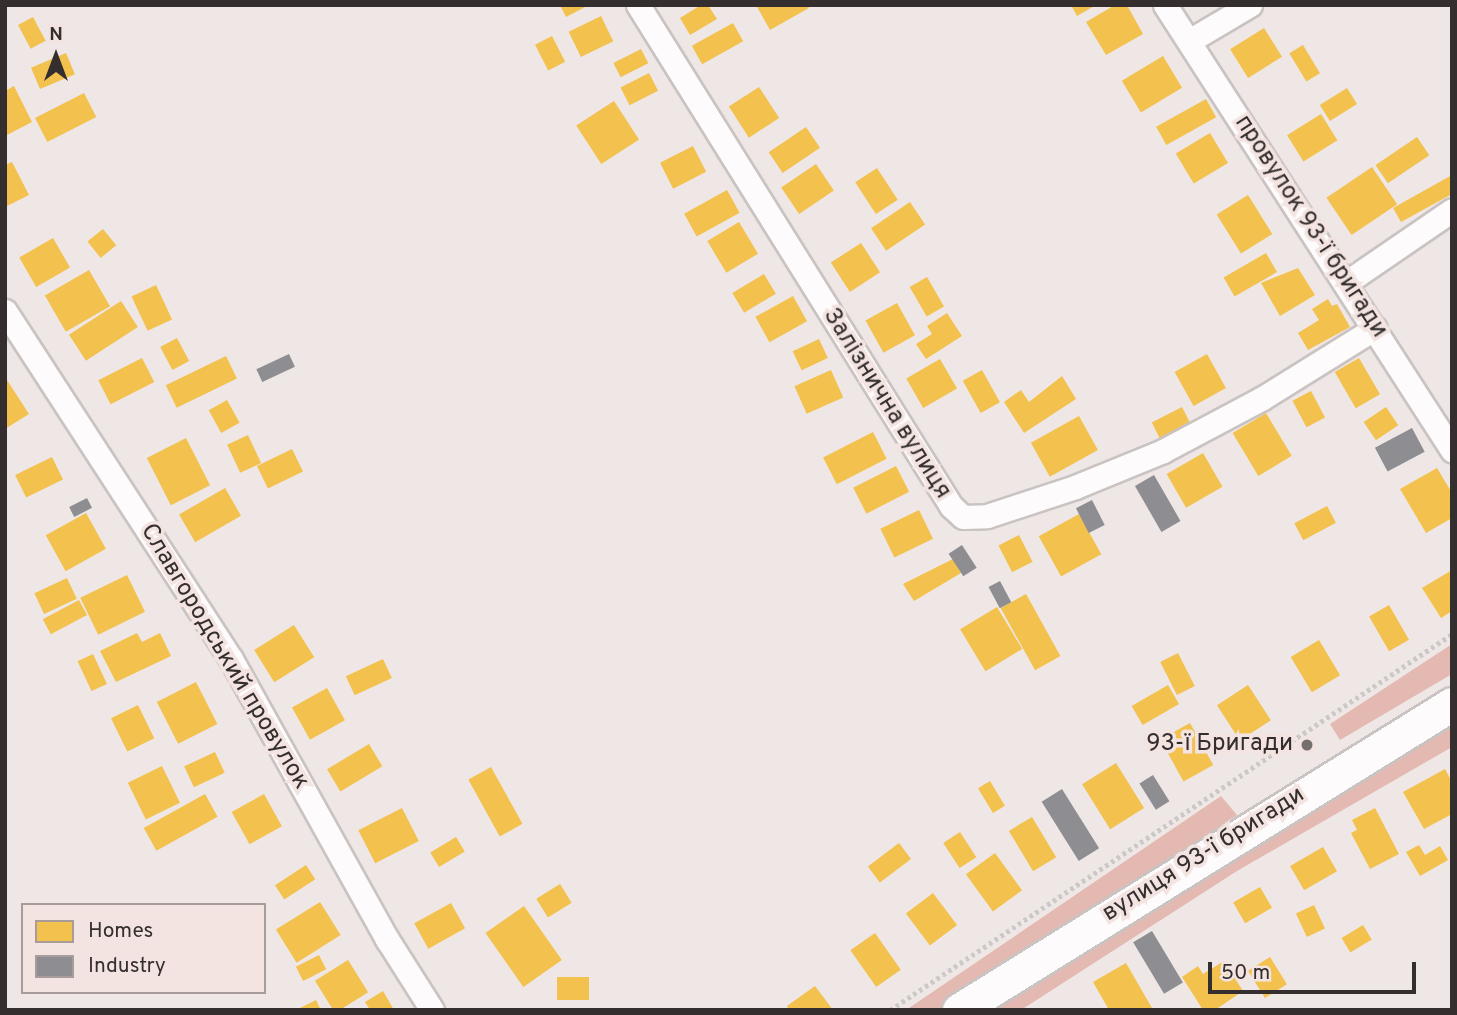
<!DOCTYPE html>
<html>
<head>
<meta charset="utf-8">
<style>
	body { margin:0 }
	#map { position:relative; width:1457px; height:1015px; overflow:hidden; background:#efe7e5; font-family:Overpass,sans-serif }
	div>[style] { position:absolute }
	.forest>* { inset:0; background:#e3b9b1 }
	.homes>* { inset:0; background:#f2c14e; transform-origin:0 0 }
	.industry>* { inset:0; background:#8d8d92; transform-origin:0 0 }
	.path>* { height:4.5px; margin-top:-2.25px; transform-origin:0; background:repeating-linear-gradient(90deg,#cbc9c8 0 3.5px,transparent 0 7px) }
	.roads { filter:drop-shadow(2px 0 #c9c3c2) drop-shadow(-2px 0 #c9c3c2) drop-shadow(0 2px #c9c3c2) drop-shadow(0 -2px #c9c3c2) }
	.street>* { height:23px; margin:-11.5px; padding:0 11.5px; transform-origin:11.5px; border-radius:11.5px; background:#fdfbfb }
	.secondary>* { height:33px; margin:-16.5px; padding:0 16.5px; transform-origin:16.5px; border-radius:16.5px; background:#fdfbfb }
	.dots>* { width:19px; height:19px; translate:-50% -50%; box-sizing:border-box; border:4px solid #f3e4e1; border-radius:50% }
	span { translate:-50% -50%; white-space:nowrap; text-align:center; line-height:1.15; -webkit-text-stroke:7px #f3e4e1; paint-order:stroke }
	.street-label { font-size:24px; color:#342f2e }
	.poi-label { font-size:24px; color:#342f2e }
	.right { translate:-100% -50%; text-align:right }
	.frame { position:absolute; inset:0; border:7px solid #342f2e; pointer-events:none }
	.legend { position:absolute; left:21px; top:903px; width:245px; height:91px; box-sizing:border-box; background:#f3e4e1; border:2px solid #a79c99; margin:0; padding:9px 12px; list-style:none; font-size:21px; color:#342f2e }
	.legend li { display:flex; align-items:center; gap:14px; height:35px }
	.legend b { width:35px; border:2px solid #a79c99 }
	.north { position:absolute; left:21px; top:21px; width:70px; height:70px; -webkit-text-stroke:5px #f3e4e1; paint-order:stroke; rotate:0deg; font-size:19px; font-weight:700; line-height:28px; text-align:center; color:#342f2e }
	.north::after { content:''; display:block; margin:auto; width:24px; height:32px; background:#342f2e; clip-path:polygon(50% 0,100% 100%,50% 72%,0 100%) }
	.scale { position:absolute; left:1208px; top:962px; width:208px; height:32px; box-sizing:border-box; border:4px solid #342f2e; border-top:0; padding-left:9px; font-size:21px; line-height:24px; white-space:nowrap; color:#342f2e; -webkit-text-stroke:5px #f3e4e1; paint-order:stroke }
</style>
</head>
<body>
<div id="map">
	<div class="forest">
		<div style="clip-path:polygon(1452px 644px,1452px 674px,1340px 740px,1330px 724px)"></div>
		<div style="clip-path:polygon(1452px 716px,1452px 747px,1237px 871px,1021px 1010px,975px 1010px)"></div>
		<div style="clip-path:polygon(1221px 796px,1237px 815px,938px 1010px,906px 1010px)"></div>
	</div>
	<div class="homes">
		<div style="clip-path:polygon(560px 5px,589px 5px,566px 17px)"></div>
		<div style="clip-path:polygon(701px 5px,708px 5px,717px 19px,690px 35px,680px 18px)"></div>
		<div style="clip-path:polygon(756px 5px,807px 5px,809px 8px,770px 30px)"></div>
		<div style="clip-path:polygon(1071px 5px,1096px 5px,1077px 16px)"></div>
		<div style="clip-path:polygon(1115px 5px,1127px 5px,1143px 34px,1106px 55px,1086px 22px)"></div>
		<div style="left:601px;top:16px;width:28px;height:36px;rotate:64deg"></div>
		<div style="left:33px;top:17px;width:27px;height:17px;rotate:62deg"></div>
		<div style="left:733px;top:23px;width:21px;height:47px;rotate:61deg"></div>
		<div style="left:1264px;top:28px;width:34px;height:40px;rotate:58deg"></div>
		<div style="left:552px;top:36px;width:29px;height:19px;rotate:63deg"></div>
		<div style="left:1303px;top:45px;width:33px;height:16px;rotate:59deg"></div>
		<div style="left:641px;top:49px;width:16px;height:31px;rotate:63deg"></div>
		<div style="left:66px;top:53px;width:23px;height:38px;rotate:67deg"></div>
		<div style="left:1163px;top:56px;width:37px;height:48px;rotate:59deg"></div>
		<div style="left:649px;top:73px;width:20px;height:32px;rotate:63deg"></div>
		<div style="clip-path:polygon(14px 86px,32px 122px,5px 136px,5px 91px)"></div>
		<div style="left:759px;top:87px;width:37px;height:36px;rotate:57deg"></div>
		<div style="left:1347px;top:88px;width:19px;height:32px;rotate:58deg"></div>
		<div style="left:84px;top:93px;width:27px;height:55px;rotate:63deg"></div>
		<div style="left:1206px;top:99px;width:21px;height:57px;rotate:61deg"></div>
		<div style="left:614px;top:101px;width:46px;height:45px;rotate:57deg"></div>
		<div style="left:1321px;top:114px;width:31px;height:40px;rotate:58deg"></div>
		<div style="left:806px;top:127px;width:25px;height:45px;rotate:56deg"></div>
		<div style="left:1210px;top:133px;width:35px;height:40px;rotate:59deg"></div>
		<div style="left:1417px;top:137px;width:22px;height:50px;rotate:56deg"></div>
		<div style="left:693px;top:146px;width:29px;height:37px;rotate:63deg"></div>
		<div style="clip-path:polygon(12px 162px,29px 195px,5px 207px,5px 165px)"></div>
		<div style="left:816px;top:164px;width:32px;height:42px;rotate:56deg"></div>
		<div style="left:1372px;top:167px;width:45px;height:55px;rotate:56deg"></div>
		<div style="left:877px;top:168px;width:38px;height:26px;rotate:57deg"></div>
		<div style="clip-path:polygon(1452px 175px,1452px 194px,1401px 222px,1393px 208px)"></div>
		<div style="left:727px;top:190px;width:26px;height:49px;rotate:61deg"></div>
		<div style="left:1248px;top:195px;width:46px;height:37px;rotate:58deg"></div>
		<div style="left:910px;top:202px;width:27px;height:47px;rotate:56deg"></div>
		<div style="left:739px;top:222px;width:37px;height:37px;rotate:59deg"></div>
		<div style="left:103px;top:229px;width:21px;height:20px;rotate:51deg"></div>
		<div style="left:53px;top:238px;width:34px;height:39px;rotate:60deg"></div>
		<div style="left:861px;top:243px;width:35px;height:36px;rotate:57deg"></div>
		<div style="left:1266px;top:253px;width:22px;height:49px;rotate:60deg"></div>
		<div style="clip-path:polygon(1298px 268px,1315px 295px,1280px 316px,1261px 283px)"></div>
		<div style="left:89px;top:270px;width:42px;height:51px;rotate:60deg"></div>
		<div style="left:764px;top:274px;width:23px;height:37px;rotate:59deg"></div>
		<div style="left:927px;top:277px;width:34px;height:20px;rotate:60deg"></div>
		<div style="left:156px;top:285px;width:38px;height:27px;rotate:65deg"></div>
		<div style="left:793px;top:296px;width:29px;height:43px;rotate:61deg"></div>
		<div style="clip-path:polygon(1328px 299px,1332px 306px,1337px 304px,1350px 327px,1308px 350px,1298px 333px,1319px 320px,1312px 309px)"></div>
		<div style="left:121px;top:301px;width:31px;height:62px;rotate:57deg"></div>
		<div style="left:897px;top:303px;width:37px;height:36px;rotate:61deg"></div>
		<div style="clip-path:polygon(947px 313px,962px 336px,926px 359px,916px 344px,932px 334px,927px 326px)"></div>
		<div style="left:177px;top:338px;width:26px;height:19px;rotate:62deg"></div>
		<div style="left:819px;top:339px;width:21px;height:29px;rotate:65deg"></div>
		<div style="left:1207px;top:354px;width:39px;height:37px;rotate:61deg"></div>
		<div style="left:226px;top:356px;width:25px;height:67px;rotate:64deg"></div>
		<div style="left:142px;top:358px;width:27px;height:49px;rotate:63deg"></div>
		<div style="left:1359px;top:358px;width:42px;height:28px;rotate:60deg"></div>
		<div style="left:940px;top:359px;width:34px;height:39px;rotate:60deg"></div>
		<div style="left:831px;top:370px;width:30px;height:40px;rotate:66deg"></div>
		<div style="left:982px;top:370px;width:37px;height:22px;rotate:61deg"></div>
		<div style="clip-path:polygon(1062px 376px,1076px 399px,1024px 433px,1004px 402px,1021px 390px,1029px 402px)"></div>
		<div style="clip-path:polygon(5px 377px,29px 414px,5px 429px)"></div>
		<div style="left:1311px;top:391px;width:30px;height:21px;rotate:62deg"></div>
		<div style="left:227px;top:400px;width:26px;height:21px;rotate:61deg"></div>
		<div style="left:1182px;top:407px;width:18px;height:34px;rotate:63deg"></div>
		<div style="left:1386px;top:407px;width:22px;height:27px;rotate:56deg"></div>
		<div style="left:1266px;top:413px;width:50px;height:39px;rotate:59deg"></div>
		<div style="left:1079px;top:416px;width:39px;height:55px;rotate:61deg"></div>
		<div style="left:873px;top:432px;width:30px;height:56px;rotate:63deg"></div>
		<div style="left:248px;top:435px;width:31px;height:23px;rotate:65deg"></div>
		<div style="left:186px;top:438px;width:53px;height:44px;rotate:63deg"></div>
		<div style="left:292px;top:449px;width:25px;height:39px;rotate:64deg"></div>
		<div style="left:1203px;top:453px;width:39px;height:42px;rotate:60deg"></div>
		<div style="left:52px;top:457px;width:25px;height:41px;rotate:64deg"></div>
		<div style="left:896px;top:466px;width:29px;height:48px;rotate:63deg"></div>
		<div style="clip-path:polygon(1437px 468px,1452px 493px,1452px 518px,1426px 533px,1400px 489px)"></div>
		<div style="left:225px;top:488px;width:32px;height:53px;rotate:60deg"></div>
		<div style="left:1327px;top:506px;width:19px;height:37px;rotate:62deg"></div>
		<div style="left:919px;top:510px;width:32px;height:43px;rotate:64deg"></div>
		<div style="left:86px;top:513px;width:41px;height:46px;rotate:61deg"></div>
		<div style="left:1079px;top:514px;width:46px;height:46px;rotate:61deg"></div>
		<div style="left:1019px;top:535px;width:30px;height:23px;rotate:63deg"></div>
		<div style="clip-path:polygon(953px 559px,961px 573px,914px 601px,903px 584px)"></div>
		<div style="clip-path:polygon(1452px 570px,1452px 611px,1441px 618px,1422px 588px)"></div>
		<div style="left:127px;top:575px;width:41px;height:52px;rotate:64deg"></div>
		<div style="left:67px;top:578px;width:23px;height:36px;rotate:65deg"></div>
		<div style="left:1026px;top:594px;width:71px;height:29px;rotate:61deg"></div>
		<div style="left:79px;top:600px;width:17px;height:41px;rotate:62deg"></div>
		<div style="left:1389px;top:605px;width:40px;height:23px;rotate:60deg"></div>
		<div style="left:997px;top:607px;width:49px;height:43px;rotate:59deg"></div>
		<div style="left:294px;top:625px;width:38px;height:47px;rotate:58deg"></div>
		<div style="clip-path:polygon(137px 633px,142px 642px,160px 633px,171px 656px,116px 682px,100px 651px)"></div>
		<div style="left:1319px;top:640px;width:41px;height:33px;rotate:59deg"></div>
		<div style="left:1178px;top:653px;width:37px;height:20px;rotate:63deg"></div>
		<div style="left:93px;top:654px;width:33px;height:17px;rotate:65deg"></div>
		<div style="left:383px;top:659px;width:21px;height:41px;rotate:65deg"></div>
		<div style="left:196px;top:682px;width:47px;height:44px;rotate:63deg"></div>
		<div style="left:1168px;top:685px;width:22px;height:42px;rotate:60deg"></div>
		<div style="left:1248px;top:685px;width:42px;height:37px;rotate:57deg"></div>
		<div style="left:327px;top:688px;width:37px;height:40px;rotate:61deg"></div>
		<div style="left:138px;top:705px;width:37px;height:30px;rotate:64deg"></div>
		<div style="left:1190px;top:723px;width:48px;height:34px;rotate:61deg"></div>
		<div style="left:369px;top:744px;width:26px;height:49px;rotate:59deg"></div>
		<div style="left:215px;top:752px;width:23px;height:34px;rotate:65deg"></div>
		<div style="left:1116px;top:763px;width:53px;height:40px;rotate:58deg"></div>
		<div style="left:162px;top:766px;width:41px;height:38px;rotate:64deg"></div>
		<div style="left:491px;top:767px;width:65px;height:26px;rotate:61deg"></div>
		<div style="clip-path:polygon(1445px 769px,1452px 782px,1452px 814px,1424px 829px,1403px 792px)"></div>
		<div style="left:990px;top:781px;width:29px;height:14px;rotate:59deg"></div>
		<div style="left:205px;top:794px;width:26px;height:70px;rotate:61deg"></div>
		<div style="left:264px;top:794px;width:37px;height:37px;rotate:61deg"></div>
		<div style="left:402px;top:808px;width:37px;height:49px;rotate:63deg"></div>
		<div style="clip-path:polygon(1375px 808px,1399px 854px,1370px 869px,1351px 833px,1357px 830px,1352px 820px)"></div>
		<div style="left:1032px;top:817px;width:47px;height:27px;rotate:59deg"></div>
		<div style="left:960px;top:832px;width:30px;height:20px;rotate:57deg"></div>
		<div style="left:456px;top:837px;width:17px;height:30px;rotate:59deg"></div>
		<div style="left:899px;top:843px;width:20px;height:39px;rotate:53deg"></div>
		<div style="clip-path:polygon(1419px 845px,1425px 855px,1440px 846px,1448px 860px,1420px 876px,1406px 852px)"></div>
		<div style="left:1323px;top:847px;width:28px;height:38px;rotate:60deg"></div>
		<div style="left:995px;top:853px;width:46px;height:36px;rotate:54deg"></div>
		<div style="left:306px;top:865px;width:17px;height:37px;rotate:57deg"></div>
		<div style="left:560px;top:884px;width:22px;height:28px;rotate:58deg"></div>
		<div style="left:1260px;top:887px;width:24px;height:31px;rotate:60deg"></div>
		<div style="left:933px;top:893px;width:40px;height:34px;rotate:53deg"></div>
		<div style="left:320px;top:902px;width:39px;height:52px;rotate:58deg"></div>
		<div style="left:451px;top:903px;width:29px;height:42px;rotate:61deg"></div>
		<div style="left:1314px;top:905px;width:26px;height:20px;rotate:65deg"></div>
		<div style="left:524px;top:906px;width:66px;height:47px;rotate:55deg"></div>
		<div style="left:1363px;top:925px;width:17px;height:25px;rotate:59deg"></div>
		<div style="left:875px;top:933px;width:45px;height:30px;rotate:55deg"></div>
		<div style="left:319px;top:955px;width:16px;height:26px;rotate:63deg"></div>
		<div style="left:1270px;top:957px;width:32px;height:26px;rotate:58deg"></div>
		<div style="left:348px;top:960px;width:38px;height:39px;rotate:58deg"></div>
		<div style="clip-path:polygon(1224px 961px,1243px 991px,1215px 1010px,1203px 1010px,1182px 977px,1198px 966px,1203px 974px)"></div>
		<div style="clip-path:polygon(1126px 963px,1152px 1008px,1148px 1010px,1109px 1010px,1093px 982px)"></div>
		<div style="left:589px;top:977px;width:23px;height:32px;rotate:90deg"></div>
		<div style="clip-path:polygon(815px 986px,833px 1010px,789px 1010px,787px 1006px)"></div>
		<div style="clip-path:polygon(383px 991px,394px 1010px,370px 1010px,365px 1002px)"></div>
		<div style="clip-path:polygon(316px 1000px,321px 1010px,296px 1010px)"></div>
	</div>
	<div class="industry">
		<div style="left:289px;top:354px;width:14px;height:36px;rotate:65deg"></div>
		<div style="left:1412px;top:428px;width:27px;height:42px;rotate:62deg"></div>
		<div style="left:1154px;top:475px;width:53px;height:22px;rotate:60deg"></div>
		<div style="left:87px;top:498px;width:11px;height:20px;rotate:63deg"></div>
		<div style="left:1092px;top:500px;width:28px;height:18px;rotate:63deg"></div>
		<div style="left:962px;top:545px;width:27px;height:16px;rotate:57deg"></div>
		<div style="left:1000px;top:581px;width:24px;height:13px;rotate:62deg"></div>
		<div style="left:1153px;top:775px;width:31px;height:16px;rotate:58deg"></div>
		<div style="left:1062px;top:789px;width:70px;height:24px;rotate:58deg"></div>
		<div style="left:1152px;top:931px;width:60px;height:22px;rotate:59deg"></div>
	</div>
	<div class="path">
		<div style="left:890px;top:1010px;width:676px;rotate:-33.78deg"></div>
	</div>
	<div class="roads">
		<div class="street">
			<div style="left:638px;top:5px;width:591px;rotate:58deg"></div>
			<div style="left:951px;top:506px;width:16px;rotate:43deg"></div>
			<div style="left:963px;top:517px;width:24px;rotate:-2deg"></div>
			<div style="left:987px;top:516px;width:93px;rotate:-18.2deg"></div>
			<div style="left:1075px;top:487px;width:95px;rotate:-22.2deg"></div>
			<div style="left:1163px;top:451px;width:111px;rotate:-28deg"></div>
			<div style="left:1261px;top:399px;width:134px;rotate:-31.9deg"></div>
			<div style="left:1165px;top:5px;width:530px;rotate:57.18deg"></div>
			<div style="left:1189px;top:41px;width:71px;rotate:-30.5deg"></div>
			<div style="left:1347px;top:282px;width:127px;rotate:-34.4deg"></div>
			<div style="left:5px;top:311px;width:415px;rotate:57deg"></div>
			<div style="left:231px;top:659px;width:321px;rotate:60.9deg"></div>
			<div style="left:387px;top:939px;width:84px;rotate:57.6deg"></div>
		</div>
		<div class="secondary">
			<div style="left:959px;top:1010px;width:580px;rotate:-31.83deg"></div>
		</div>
	</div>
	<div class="dots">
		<div style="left:1307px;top:745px;background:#756f6e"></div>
	</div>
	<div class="street-label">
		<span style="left:1310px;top:227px;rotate:57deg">провулок 93-ї бригади</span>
		<span style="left:886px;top:404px;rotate:58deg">Залізнична вулиця</span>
		<span style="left:224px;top:657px;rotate:59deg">Славгородський провулок</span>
		<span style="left:1204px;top:855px;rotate:-32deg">вулиця 93-ї бригади</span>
	</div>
	<div class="poi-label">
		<span class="right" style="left:1293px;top:745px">93-ї Бригади</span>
	</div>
	<div class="frame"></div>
	<ul class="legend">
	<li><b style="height:19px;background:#f2c14e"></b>Homes</li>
	<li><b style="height:19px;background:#8d8d92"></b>Industry</li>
	</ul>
	<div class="north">N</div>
	<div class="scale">50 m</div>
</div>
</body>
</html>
